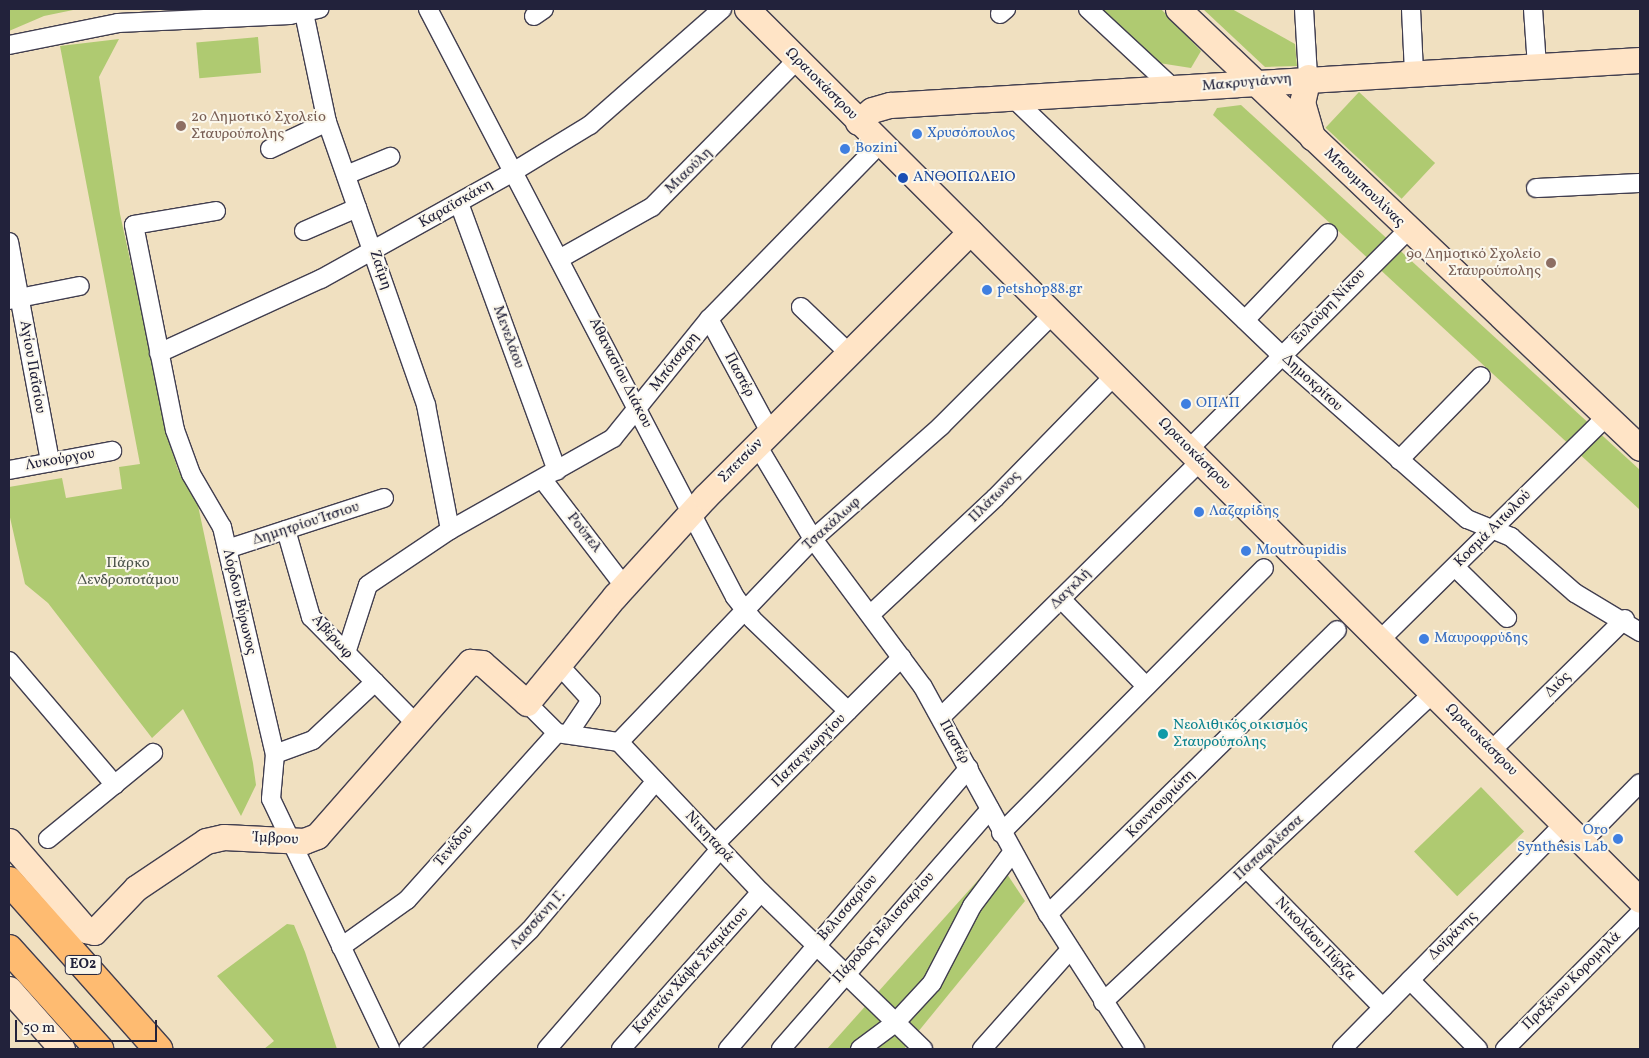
<!DOCTYPE html>
<html>
<head>
<meta charset="utf-8">
<style>
	body { margin:0 }
	#map { position:relative; width:1649px; height:1058px; overflow:hidden; background:#f0e0c0; font-family:Vollkorn,serif }
	div>[style] { position:absolute }
	.green>* { inset:0; background:#afca71; transform-origin:0 0 }
	.roads { filter:drop-shadow(1px 0 #413e4f) drop-shadow(-1px 0 #413e4f) drop-shadow(0 1px #413e4f) drop-shadow(0 -1px #413e4f) }
	.street>* { height:18px; margin:-9px; padding:0 9px; transform-origin:9px; border-radius:9px; background:#fff }
	.secondary>* { height:25px; margin:-12.5px; padding:0 12.5px; transform-origin:12.5px; border-radius:12.5px; background:#ffe4c6 }
	.highway>* { height:28px; margin:-14px; padding:0 14px; transform-origin:14px; border-radius:14px; background:#febb71 }
	.dots>* { width:14px; height:14px; translate:-50% -50%; box-sizing:border-box; border:2px solid #fbf7ec; border-radius:50% }
	span { translate:-50% -50%; white-space:nowrap; text-align:center; line-height:1.15; -webkit-text-stroke:4px #fbf7ec; paint-order:stroke }
	.shield-label span { padding:1px 4px; background:#fbf7ec; border:1px solid; border-radius:4px; -webkit-text-stroke-width:0 }
	.shield-label { font-size:14px; color:#22223b; font-weight:700 }
	.street-label { font-size:15px; color:#22223b }
	.education-label { font-size:15px; color:#785e54 }
	.left { translate:0 -50%; text-align:left }
	.right { translate:-100% -50%; text-align:right }
	.shop-label { font-size:15px; color:#366cbe }
	.transit-label { font-size:15px; color:#164399 }
	.park-label { font-size:15px; color:#4c544b }
	.culture-label { font-size:15px; color:#0d838f }
	.frame { position:absolute; inset:0; border:10px solid #22223b; pointer-events:none }
	.scale { position:absolute; left:15px; top:1020px; width:142px; height:22px; box-sizing:border-box; border:2px solid #22223b; border-top:0; padding-left:6px; font-size:15px; line-height:18px; white-space:nowrap; color:#22223b; -webkit-text-stroke:4px #fbf7ec; paint-order:stroke }
</style>
</head>
<body>
<div id="map">
	<div class="green">
		<div style="clip-path:polygon(9px 9px,78px 9px,44px 16px,9px 31px)"></div>
		<div style="clip-path:polygon(1101px 9px,1161px 9px,1201px 51px,1191px 68px,1159px 63px)"></div>
		<div style="clip-path:polygon(1203px 9px,1232px 9px,1295px 44px,1297px 66px,1265px 67px)"></div>
		<div style="left:258px;top:37px;width:36px;height:62px;rotate:85deg"></div>
		<div style="clip-path:polygon(119px 39px,99px 77px,120px 214px,172px 451px,178px 470px,197px 501px,253px 763px,256px 785px,241px 816px,183px 709px,152px 738px,48px 603px,25px 584px,9px 513px,9px 487px,62px 478px,66px 498px,122px 489px,119px 467px,140px 464px,60px 46px)"></div>
		<div style="left:1359px;top:92px;width:104px;height:49px;rotate:43deg"></div>
		<div style="clip-path:polygon(1241px 105px,1640px 470px,1640px 510px,1213px 115px,1217px 108px)"></div>
		<div style="left:1481px;top:787px;width:62px;height:93px;rotate:46deg"></div>
		<div style="clip-path:polygon(997px 859px,1025px 901px,904px 1049px,827px 1049px)"></div>
		<div style="clip-path:polygon(287px 924px,294px 925px,305px 952px,337px 1049px,264px 1049px,274px 1041px,217px 976px)"></div>
	</div>
	<div class="roads">
		<div class="street">
			<div style="left:428px;top:9px;width:663px;rotate:62.43deg"></div>
			<div style="left:735px;top:597px;width:28px;rotate:52deg"></div>
			<div style="left:752px;top:619px;width:133px;rotate:43.8deg"></div>
			<div style="left:1088px;top:9px;width:117px;rotate:42.9deg"></div>
			<div style="left:1304px;top:9px;width:68px;rotate:86.6deg"></div>
			<div style="left:1411px;top:9px;width:63px;rotate:87.3deg"></div>
			<div style="left:1533px;top:9px;width:57px;rotate:86deg"></div>
			<div style="left:304px;top:13px;width:111px;rotate:78.1deg"></div>
			<div style="left:327px;top:122px;width:300px;rotate:70.7deg"></div>
			<div style="left:426px;top:405px;width:127px;rotate:79.1deg"></div>
			<div style="left:1000px;top:14px;width:8px;rotate:-40deg"></div>
			<div style="left:534px;top:16px;width:12px;rotate:-35deg"></div>
			<div style="left:9px;top:45px;width:111px;rotate:-11.4deg"></div>
			<div style="left:118px;top:23px;width:172px;rotate:-2.7deg"></div>
			<div style="left:290px;top:15px;width:30px;rotate:-12deg"></div>
			<div style="left:1012px;top:97px;width:374px;rotate:43.8deg"></div>
			<div style="left:1282px;top:356px;width:247px;rotate:41.4deg"></div>
			<div style="left:1467px;top:519px;width:48px;rotate:22.2deg"></div>
			<div style="left:1511px;top:537px;width:85px;rotate:41.2deg"></div>
			<div style="left:1575px;top:593px;width:76px;rotate:31deg"></div>
			<div style="left:270px;top:149px;width:63px;rotate:-25.3deg"></div>
			<div style="left:346px;top:175px;width:48px;rotate:-22.2deg"></div>
			<div style="left:1536px;top:188px;width:104px;rotate:-2.8deg"></div>
			<div style="left:459px;top:203px;width:285px;rotate:69.9deg"></div>
			<div style="left:216px;top:211px;width:83px;rotate:170.3deg"></div>
			<div style="left:134px;top:225px;width:209px;rotate:78.7deg"></div>
			<div style="left:175px;top:430px;width:47px;rotate:70deg"></div>
			<div style="left:191px;top:474px;width:61px;rotate:59.7deg"></div>
			<div style="left:222px;top:527px;width:233px;rotate:76.9deg"></div>
			<div style="left:275px;top:754px;width:45px;rotate:95.1deg"></div>
			<div style="left:271px;top:799px;width:277px;rotate:64.5deg"></div>
			<div style="left:304px;top:231px;width:58px;rotate:-23.5deg"></div>
			<div style="left:9px;top:242px;width:224px;rotate:79.4deg"></div>
			<div style="left:561px;top:258px;width:104px;rotate:-29.3deg"></div>
			<div style="left:652px;top:207px;width:206px;rotate:-45.4deg"></div>
			<div style="left:9px;top:300px;width:72px;rotate:-11.2deg"></div>
			<div style="left:801px;top:307px;width:66px;rotate:43.8deg"></div>
			<div style="left:709px;top:319px;width:128px;rotate:61.6deg"></div>
			<div style="left:1245px;top:320px;width:120px;rotate:-46.3deg"></div>
			<div style="left:159px;top:353px;width:178px;rotate:-24.6deg"></div>
			<div style="left:321px;top:279px;width:220px;rotate:-29.1deg"></div>
			<div style="left:513px;top:172px;width:90px;rotate:-31.4deg"></div>
			<div style="left:590px;top:125px;width:176px;rotate:-41.3deg"></div>
			<div style="left:757px;top:445px;width:109px;rotate:59.2deg"></div>
			<div style="left:813px;top:539px;width:184px;rotate:53.4deg"></div>
			<div style="left:923px;top:687px;width:259px;rotate:61.2deg"></div>
			<div style="left:1048px;top:914px;width:161px;rotate:57.2deg"></div>
			<div style="left:1189px;top:449px;width:310px;rotate:-45deg"></div>
			<div style="left:1399px;top:460px;width:117px;rotate:-45.7deg"></div>
			<div style="left:9px;top:470px;width:105px;rotate:-10.5deg"></div>
			<div style="left:543px;top:480px;width:133px;rotate:52.6deg"></div>
			<div style="left:286px;top:530px;width:91px;rotate:74deg"></div>
			<div style="left:311px;top:617px;width:148px;rotate:45.5deg"></div>
			<div style="left:227px;top:549px;width:165px;rotate:-18deg"></div>
			<div style="left:1455px;top:567px;width:73px;rotate:44.4deg"></div>
			<div style="left:1061px;top:599px;width:122px;rotate:45.7deg"></div>
			<div style="left:871px;top:614px;width:170px;rotate:-43.1deg"></div>
			<div style="left:995px;top:498px;width:172px;rotate:-45.7deg"></div>
			<div style="left:1380px;top:640px;width:317px;rotate:-44.6deg"></div>
			<div style="left:346px;top:653px;width:71px;rotate:-72.1deg"></div>
			<div style="left:368px;top:585px;width:99px;rotate:-33.9deg"></div>
			<div style="left:450px;top:530px;width:187px;rotate:-29.4deg"></div>
			<div style="left:613px;top:438px;width:153px;rotate:-51.1deg"></div>
			<div style="left:709px;top:319px;width:245px;rotate:-45.7deg"></div>
			<div style="left:9px;top:661px;width:163px;rotate:49.5deg"></div>
			<div style="left:558px;top:664px;width:49px;rotate:47.5deg"></div>
			<div style="left:591px;top:700px;width:41px;rotate:124.1deg"></div>
			<div style="left:527px;top:703px;width:42px;rotate:45deg"></div>
			<div style="left:557px;top:733px;width:63px;rotate:8.3deg"></div>
			<div style="left:619px;top:742px;width:207px;rotate:46.6deg"></div>
			<div style="left:761px;top:892px;width:226px;rotate:44.1deg"></div>
			<div style="left:941px;top:717px;width:365px;rotate:-44.6deg"></div>
			<div style="left:619px;top:742px;width:281px;rotate:-46.3deg"></div>
			<div style="left:813px;top:539px;width:171px;rotate:-41.4deg"></div>
			<div style="left:941px;top:426px;width:158px;rotate:-45deg"></div>
			<div style="left:1491px;top:751px;width:188px;rotate:-44.6deg"></div>
			<div style="left:275px;top:754px;width:40px;rotate:-20.2deg"></div>
			<div style="left:313px;top:740px;width:85px;rotate:-43.1deg"></div>
			<div style="left:1001px;top:833px;width:373px;rotate:-45.2deg"></div>
			<div style="left:48px;top:839px;width:136px;rotate:-39.3deg"></div>
			<div style="left:1583px;top:841px;width:81px;rotate:-45.5deg"></div>
			<div style="left:715px;top:844px;width:264px;rotate:-45deg"></div>
			<div style="left:1247px;top:869px;width:194px;rotate:45.6deg"></div>
			<div style="left:1048px;top:914px;width:405px;rotate:-44.5deg"></div>
			<div style="left:341px;top:947px;width:81px;rotate:-35.5deg"></div>
			<div style="left:407px;top:900px;width:224px;rotate:-48.1deg"></div>
			<div style="left:1410px;top:980px;width:97px;rotate:45.4deg"></div>
			<div style="left:1103px;top:1002px;width:452px;rotate:-43.1deg"></div>
			<div style="left:408px;top:1049px;width:170px;rotate:-44.3deg"></div>
			<div style="left:530px;top:930px;width:195px;rotate:-49.8deg"></div>
			<div style="left:547px;top:1049px;width:264px;rotate:-49.1deg"></div>
			<div style="left:621px;top:1049px;width:210px;rotate:-48.3deg"></div>
			<div style="left:728px;top:1049px;width:370px;rotate:-49.4deg"></div>
			<div style="left:781px;top:1049px;width:318px;rotate:-48.9deg"></div>
			<div style="left:860px;top:1049px;width:44px;rotate:-36.6deg"></div>
			<div style="left:895px;top:1023px;width:54px;rotate:-47.2deg"></div>
			<div style="left:932px;top:983px;width:87px;rotate:-62.5deg"></div>
			<div style="left:972px;top:906px;width:66px;rotate:-53deg"></div>
			<div style="left:982px;top:1049px;width:132px;rotate:-48.4deg"></div>
			<div style="left:1342px;top:1049px;width:317px;rotate:-45.4deg"></div>
			<div style="left:1505px;top:1049px;width:192px;rotate:-45.2deg"></div>
		</div>
		<div class="secondary">
			<div style="left:747px;top:9px;width:1261px;rotate:44.94deg"></div>
			<div style="left:1178px;top:9px;width:637px;rotate:43.54deg"></div>
			<div style="left:1308px;top:77px;width:26px;rotate:103deg"></div>
			<div style="left:1302px;top:102px;width:37px;rotate:74deg"></div>
			<div style="left:858px;top:122px;width:18px;rotate:-41deg"></div>
			<div style="left:872px;top:110px;width:19px;rotate:-16deg"></div>
			<div style="left:890px;top:105px;width:751px;rotate:-3.43deg"></div>
			<div style="left:9px;top:841px;width:118px;rotate:49.1deg"></div>
			<div style="left:86px;top:930px;width:8px;rotate:14deg"></div>
			<div style="left:94px;top:932px;width:61px;rotate:-46.3deg"></div>
			<div style="left:136px;top:888px;width:84px;rotate:-33.9deg"></div>
			<div style="left:206px;top:841px;width:18px;rotate:-13deg"></div>
			<div style="left:224px;top:837px;width:80px;rotate:2.9deg"></div>
			<div style="left:304px;top:841px;width:14px;rotate:-21deg"></div>
			<div style="left:317px;top:836px;width:232px;rotate:-48.7deg"></div>
			<div style="left:470px;top:662px;width:12px;rotate:5deg"></div>
			<div style="left:482px;top:663px;width:60px;rotate:41.6deg"></div>
			<div style="left:527px;top:703px;width:139px;rotate:-50.6deg"></div>
			<div style="left:615px;top:596px;width:134px;rotate:-47.7deg"></div>
			<div style="left:705px;top:497px;width:375px;rotate:-45deg"></div>
			<div style="left:9px;top:989px;width:80px;rotate:48.5deg"></div>
		</div>
		<div class="highway">
			<div style="left:9px;top:881px;width:225px;rotate:48.4deg"></div>
			<div style="left:9px;top:949px;width:135px;rotate:48deg"></div>
		</div>
	</div>
	<div class="dots">
		<div style="left:181px;top:126px;background:#8d6e63"></div>
		<div style="left:917px;top:134px;background:#3f7fe0"></div>
		<div style="left:845px;top:149px;background:#3f7fe0"></div>
		<div style="left:903px;top:178px;background:#1a4fb4"></div>
		<div style="left:1551px;top:263px;background:#8d6e63"></div>
		<div style="left:987px;top:290px;background:#3f7fe0"></div>
		<div style="left:1186px;top:404px;background:#3f7fe0"></div>
		<div style="left:1199px;top:512px;background:#3f7fe0"></div>
		<div style="left:1246px;top:551px;background:#3f7fe0"></div>
		<div style="left:1424px;top:639px;background:#3f7fe0"></div>
		<div style="left:1163px;top:734px;background:#0f9aa8"></div>
		<div style="left:1618px;top:839px;background:#3f7fe0"></div>
	</div>
	<div class="shield-label">
		<span style="left:83px;top:965px">ΕΟ2</span>
	</div>
	<div class="street-label">
		<span style="left:1247px;top:83px;rotate:-5deg">Μακρυγιάννη</span>
		<span style="left:821px;top:84px;rotate:45deg">Ωραιοκάστρου</span>
		<span style="left:689px;top:171px;rotate:-44deg">Μιαούλη</span>
		<span style="left:1364px;top:188px;rotate:44deg">Μπουμπουλίνας</span>
		<span style="left:456px;top:204px;rotate:-30deg">Καραϊσκάκη</span>
		<span style="left:380px;top:270px;rotate:71deg">Ζαΐμη</span>
		<span style="left:1329px;top:307px;rotate:-46deg">Ξυλούρη Νίκου</span>
		<span style="left:508px;top:337px;rotate:70deg">Μενελάου</span>
		<span style="left:675px;top:362px;rotate:-52deg">Μπότσαρη</span>
		<span style="left:32px;top:367px;rotate:80deg">Αγίου Παΐσίου</span>
		<span style="left:620px;top:373px;rotate:63deg">Αθανασίου Διάκου</span>
		<span style="left:739px;top:375px;rotate:62deg">Παστέρ</span>
		<span style="left:1312px;top:383px;rotate:43deg">Δημοκρίτου</span>
		<span style="left:1194px;top:454px;rotate:45deg">Ωραιοκάστρου</span>
		<span style="left:60px;top:460px;rotate:-10deg">Λυκούργου</span>
		<span style="left:741px;top:461px;rotate:-45deg">Σπετσών</span>
		<span style="left:995px;top:497px;rotate:-45deg">Πλάτωνος</span>
		<span style="left:306px;top:524px;rotate:-18deg">Δημητρίου Ίτσιου</span>
		<span style="left:832px;top:524px;rotate:-42deg">Τσακάλωφ</span>
		<span style="left:1493px;top:529px;rotate:-45deg">Κοσμά Αιτωλού</span>
		<span style="left:584px;top:533px;rotate:52deg">Ρούπελ</span>
		<span style="left:1071px;top:589px;rotate:-45deg">Δαγκλή</span>
		<span style="left:239px;top:602px;rotate:77deg">Λόρδου Βύρωνος</span>
		<span style="left:332px;top:637px;rotate:48deg">Αβέρωφ</span>
		<span style="left:1558px;top:685px;rotate:-45deg">Διός</span>
		<span style="left:1481px;top:740px;rotate:45deg">Ωραιοκάστρου</span>
		<span style="left:954px;top:742px;rotate:61deg">Παστέρ</span>
		<span style="left:809px;top:751px;rotate:-45deg">Παπαγεωργίου</span>
		<span style="left:1161px;top:804px;rotate:-45deg">Κουντουριώτη</span>
		<span style="left:709px;top:837px;rotate:47deg">Νικηταρά</span>
		<span style="left:276px;top:839px;rotate:3deg">Ίμβρου</span>
		<span style="left:454px;top:846px;rotate:-49deg">Τενέδου</span>
		<span style="left:1269px;top:848px;rotate:-43deg">Παπαφλέσσα</span>
		<span style="left:848px;top:908px;rotate:-49deg">Βελισσαρίου</span>
		<span style="left:538px;top:920px;rotate:-48deg">Λασσάνη Γ.</span>
		<span style="left:884px;top:928px;rotate:-48deg">Πάροδος Βελισσαρίου</span>
		<span style="left:1453px;top:936px;rotate:-45deg">Δοϊράνης</span>
		<span style="left:1315px;top:939px;rotate:46deg">Νικολάου Πύρζα</span>
		<span style="left:691px;top:971px;rotate:-48deg">Καπετάν Χάψα Σταμάτιου</span>
		<span style="left:1572px;top:981px;rotate:-45deg">Προξένου Κορομηλά</span>
	</div>
	<div class="education-label">
		<span class="left" style="left:191px;top:126px">2ο Δημοτικό Σχολείο<br>Σταυρούπολης</span>
		<span class="right" style="left:1541px;top:263px">9ο Δημοτικό Σχολείο<br>Σταυρούπολης</span>
	</div>
	<div class="shop-label">
		<span class="left" style="left:927px;top:134px">Χρυσόπουλος</span>
		<span class="left" style="left:855px;top:149px">Bozini</span>
		<span class="left" style="left:997px;top:290px">petshop88.gr</span>
		<span class="left" style="left:1196px;top:404px">ΟΠΑΠ</span>
		<span class="left" style="left:1209px;top:512px">Λαζαρίδης</span>
		<span class="left" style="left:1256px;top:551px">Moutroupidis</span>
		<span class="left" style="left:1434px;top:639px">Μαυροφρύδης</span>
		<span class="right" style="left:1608px;top:839px">Oro<br>Synthesis Lab</span>
	</div>
	<div class="transit-label">
		<span class="left" style="left:913px;top:178px">ΑΝΘΟΠΩΛΕΙΟ</span>
	</div>
	<div class="park-label">
		<span style="left:128px;top:572px">Πάρκο<br>Δενδροποτάμου</span>
	</div>
	<div class="culture-label">
		<span class="left" style="left:1173px;top:734px">Νεολιθικός οικισμός<br>Σταυρούπολης</span>
	</div>
	<div class="frame"></div>
	<div class="scale">50 m</div>
</div>
</body>
</html>
